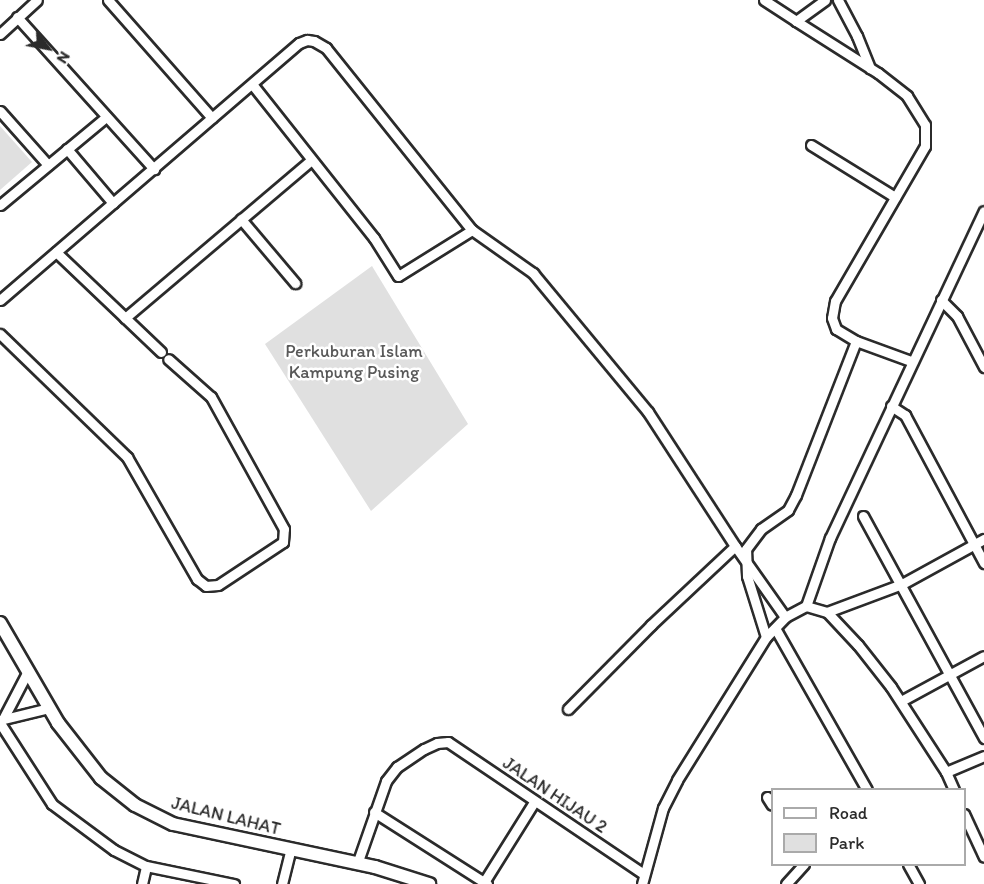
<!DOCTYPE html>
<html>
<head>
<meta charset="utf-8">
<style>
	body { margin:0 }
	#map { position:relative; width:984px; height:884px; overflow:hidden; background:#fff; font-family:Itim,sans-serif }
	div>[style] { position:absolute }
	.green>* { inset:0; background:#e0e0e0 }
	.roads { filter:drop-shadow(2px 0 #2b2b2b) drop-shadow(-2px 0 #2b2b2b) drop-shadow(0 2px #2b2b2b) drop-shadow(0 -2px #2b2b2b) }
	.minor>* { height:9px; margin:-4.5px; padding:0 4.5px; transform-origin:4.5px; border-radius:4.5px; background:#fff }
	.secondary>* { height:12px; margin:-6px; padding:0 6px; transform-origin:6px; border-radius:6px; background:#fff }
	span { translate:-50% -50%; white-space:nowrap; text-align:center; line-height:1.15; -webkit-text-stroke:5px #fff; paint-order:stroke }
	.park-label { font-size:18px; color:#585858 }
	.street-label { font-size:18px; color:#2b2b2b }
	.legend { position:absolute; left:771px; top:788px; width:195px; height:78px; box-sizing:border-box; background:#fff; border:2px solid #aaa; margin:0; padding:8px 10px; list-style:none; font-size:18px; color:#2b2b2b }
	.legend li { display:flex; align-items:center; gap:12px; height:30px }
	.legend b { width:30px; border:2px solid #aaa }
	.north { position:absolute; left:18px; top:18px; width:60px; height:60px; -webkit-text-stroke:4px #fff; paint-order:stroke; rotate:122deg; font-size:16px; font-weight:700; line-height:24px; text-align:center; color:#2b2b2b }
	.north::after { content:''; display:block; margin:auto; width:21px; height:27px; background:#2b2b2b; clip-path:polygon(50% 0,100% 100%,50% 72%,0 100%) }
</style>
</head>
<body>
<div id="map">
	<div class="green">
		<div style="clip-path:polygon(0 126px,32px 162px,0 190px)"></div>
		<div style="clip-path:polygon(372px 266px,468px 424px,371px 511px,265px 344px)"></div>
	</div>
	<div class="roads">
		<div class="minor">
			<div style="left:108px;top:0;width:157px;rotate:48.6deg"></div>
			<div style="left:764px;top:0;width:38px;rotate:33deg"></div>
			<div style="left:825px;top:0;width:36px;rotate:144deg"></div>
			<div style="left:796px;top:21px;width:97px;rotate:32.4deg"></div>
			<div style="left:878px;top:73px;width:37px;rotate:38deg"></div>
			<div style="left:907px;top:96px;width:34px;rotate:58deg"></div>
			<div style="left:925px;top:125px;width:21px;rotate:90deg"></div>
			<div style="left:925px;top:146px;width:179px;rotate:120.1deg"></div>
			<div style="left:835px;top:301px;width:17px;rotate:100deg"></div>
			<div style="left:832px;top:318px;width:12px;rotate:70deg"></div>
			<div style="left:836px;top:329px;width:23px;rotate:31deg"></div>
			<div style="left:856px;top:341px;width:59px;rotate:20deg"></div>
			<div style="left:838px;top:0;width:41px;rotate:62.2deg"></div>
			<div style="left:857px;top:36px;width:35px;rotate:68deg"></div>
			<div style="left:17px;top:17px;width:205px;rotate:48deg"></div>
			<div style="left:0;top:34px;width:50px;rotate:-42.6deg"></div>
			<div style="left:0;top:111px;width:72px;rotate:48.4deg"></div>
			<div style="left:811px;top:145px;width:99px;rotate:31.8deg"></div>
			<div style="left:67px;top:149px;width:71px;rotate:49.6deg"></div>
			<div style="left:0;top:205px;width:138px;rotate:-39.7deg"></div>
			<div style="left:241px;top:219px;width:84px;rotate:49.8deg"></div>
			<div style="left:472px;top:230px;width:75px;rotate:35.2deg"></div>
			<div style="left:533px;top:273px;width:180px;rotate:50.4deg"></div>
			<div style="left:648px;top:412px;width:160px;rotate:57deg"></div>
			<div style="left:735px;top:546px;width:87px;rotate:54.8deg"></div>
			<div style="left:56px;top:252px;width:145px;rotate:43.6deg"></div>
			<div style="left:0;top:300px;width:394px;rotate:-40.7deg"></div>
			<div style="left:299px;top:43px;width:9px;rotate:-21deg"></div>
			<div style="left:307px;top:40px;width:7px;rotate:8deg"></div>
			<div style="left:314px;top:41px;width:14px;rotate:30deg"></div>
			<div style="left:326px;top:48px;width:233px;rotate:51.3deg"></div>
			<div style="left:472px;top:230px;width:87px;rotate:148.1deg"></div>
			<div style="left:398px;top:276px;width:45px;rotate:-122.3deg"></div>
			<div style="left:374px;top:238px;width:196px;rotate:-128.4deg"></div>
			<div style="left:941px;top:300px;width:23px;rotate:45deg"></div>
			<div style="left:957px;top:316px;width:58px;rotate:62.1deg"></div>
			<div style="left:125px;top:318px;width:244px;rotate:-40.3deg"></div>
			<div style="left:0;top:334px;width:177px;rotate:44.1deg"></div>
			<div style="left:127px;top:457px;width:141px;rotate:60.2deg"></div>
			<div style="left:197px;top:579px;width:11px;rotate:38deg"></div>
			<div style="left:206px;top:586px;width:12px;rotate:-5deg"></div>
			<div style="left:218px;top:585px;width:78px;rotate:-33.5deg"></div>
			<div style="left:283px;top:542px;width:13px;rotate:-86deg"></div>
			<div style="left:284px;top:529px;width:151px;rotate:-118.9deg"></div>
			<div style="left:211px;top:397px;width:57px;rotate:-138.5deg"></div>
			<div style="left:891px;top:406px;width:17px;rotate:33deg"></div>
			<div style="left:905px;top:415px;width:168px;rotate:61.9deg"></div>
			<div style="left:863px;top:516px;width:253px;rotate:61.4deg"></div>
			<div style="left:806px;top:606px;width:22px;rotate:16deg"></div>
			<div style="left:827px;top:612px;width:45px;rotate:46.8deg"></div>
			<div style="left:858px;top:645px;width:53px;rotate:51.8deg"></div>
			<div style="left:891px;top:687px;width:101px;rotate:57.1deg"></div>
			<div style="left:946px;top:772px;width:20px;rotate:66deg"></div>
			<div style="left:827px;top:612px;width:80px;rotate:-20.5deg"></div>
			<div style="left:902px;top:584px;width:94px;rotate:-28.8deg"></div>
			<div style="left:775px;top:628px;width:186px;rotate:60.4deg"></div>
			<div style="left:766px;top:637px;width:64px;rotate:-107.3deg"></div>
			<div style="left:747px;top:576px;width:27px;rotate:-92deg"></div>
			<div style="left:746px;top:549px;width:25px;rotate:-53deg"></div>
			<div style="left:761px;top:529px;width:33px;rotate:-35deg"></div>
			<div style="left:788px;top:510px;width:17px;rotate:-62deg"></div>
			<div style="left:796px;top:495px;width:165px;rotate:-68.7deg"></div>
			<div style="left:901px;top:701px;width:94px;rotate:-28.5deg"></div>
			<div style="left:568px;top:709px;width:118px;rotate:-45.3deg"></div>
			<div style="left:651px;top:625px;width:115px;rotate:-43.2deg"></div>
			<div style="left:4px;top:717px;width:50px;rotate:-62.4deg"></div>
			<div style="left:0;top:720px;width:50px;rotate:-13.8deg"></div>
			<div style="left:0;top:723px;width:96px;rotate:57.3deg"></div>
			<div style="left:52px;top:804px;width:77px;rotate:36.6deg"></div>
			<div style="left:114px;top:850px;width:36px;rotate:27deg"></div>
			<div style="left:146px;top:866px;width:90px;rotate:11.6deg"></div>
			<div style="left:946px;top:772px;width:41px;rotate:-22.8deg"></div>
			<div style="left:767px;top:797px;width:9px;rotate:58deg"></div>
			<div style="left:374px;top:812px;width:134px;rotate:32.5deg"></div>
			<div style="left:964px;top:814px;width:47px;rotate:65.1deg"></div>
			<div style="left:357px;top:864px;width:88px;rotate:-70.7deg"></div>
			<div style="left:386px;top:781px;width:18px;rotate:-52deg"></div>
			<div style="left:397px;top:767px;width:32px;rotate:-34deg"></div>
			<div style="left:424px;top:749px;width:14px;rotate:-25deg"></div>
			<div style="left:437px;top:743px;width:11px;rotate:-5deg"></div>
			<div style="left:448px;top:742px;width:236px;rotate:34deg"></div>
			<div style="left:908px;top:864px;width:23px;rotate:61deg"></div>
			<div style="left:484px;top:882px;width:94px;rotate:-58deg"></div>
			<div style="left:142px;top:884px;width:18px;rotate:-77deg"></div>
			<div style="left:282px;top:884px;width:34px;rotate:-76deg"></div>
			<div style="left:642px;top:884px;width:79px;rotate:-74.6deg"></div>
			<div style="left:663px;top:808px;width:31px;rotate:-63deg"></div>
			<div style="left:677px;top:780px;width:168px;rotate:-58.1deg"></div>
			<div style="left:766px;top:637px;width:28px;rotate:-46deg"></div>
			<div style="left:785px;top:617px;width:24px;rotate:-28deg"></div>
			<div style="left:806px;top:606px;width:72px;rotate:-70.6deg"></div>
			<div style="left:830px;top:538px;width:361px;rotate:-64.8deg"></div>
			<div style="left:786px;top:884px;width:27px;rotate:-48deg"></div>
		</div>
		<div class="secondary">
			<div style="left:0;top:623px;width:116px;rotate:59.9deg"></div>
			<div style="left:58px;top:723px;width:70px;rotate:52deg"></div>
			<div style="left:101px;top:778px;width:43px;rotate:38.5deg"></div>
			<div style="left:135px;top:805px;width:42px;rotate:26.6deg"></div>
			<div style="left:173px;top:824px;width:207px;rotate:12deg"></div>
			<div style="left:375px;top:867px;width:57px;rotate:17.5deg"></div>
		</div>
	</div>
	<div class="park-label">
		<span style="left:354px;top:362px">Perkuburan Islam<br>Kampung Pusing</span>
	</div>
	<div class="street-label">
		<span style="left:555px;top:795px;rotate:34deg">JALAN HIJAU 2</span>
		<span style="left:226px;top:816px;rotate:14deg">JALAN LAHAT</span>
	</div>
	<ul class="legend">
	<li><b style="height:8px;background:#fff"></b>Road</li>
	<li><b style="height:16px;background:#e0e0e0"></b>Park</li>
	</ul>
	<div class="north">N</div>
</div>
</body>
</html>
